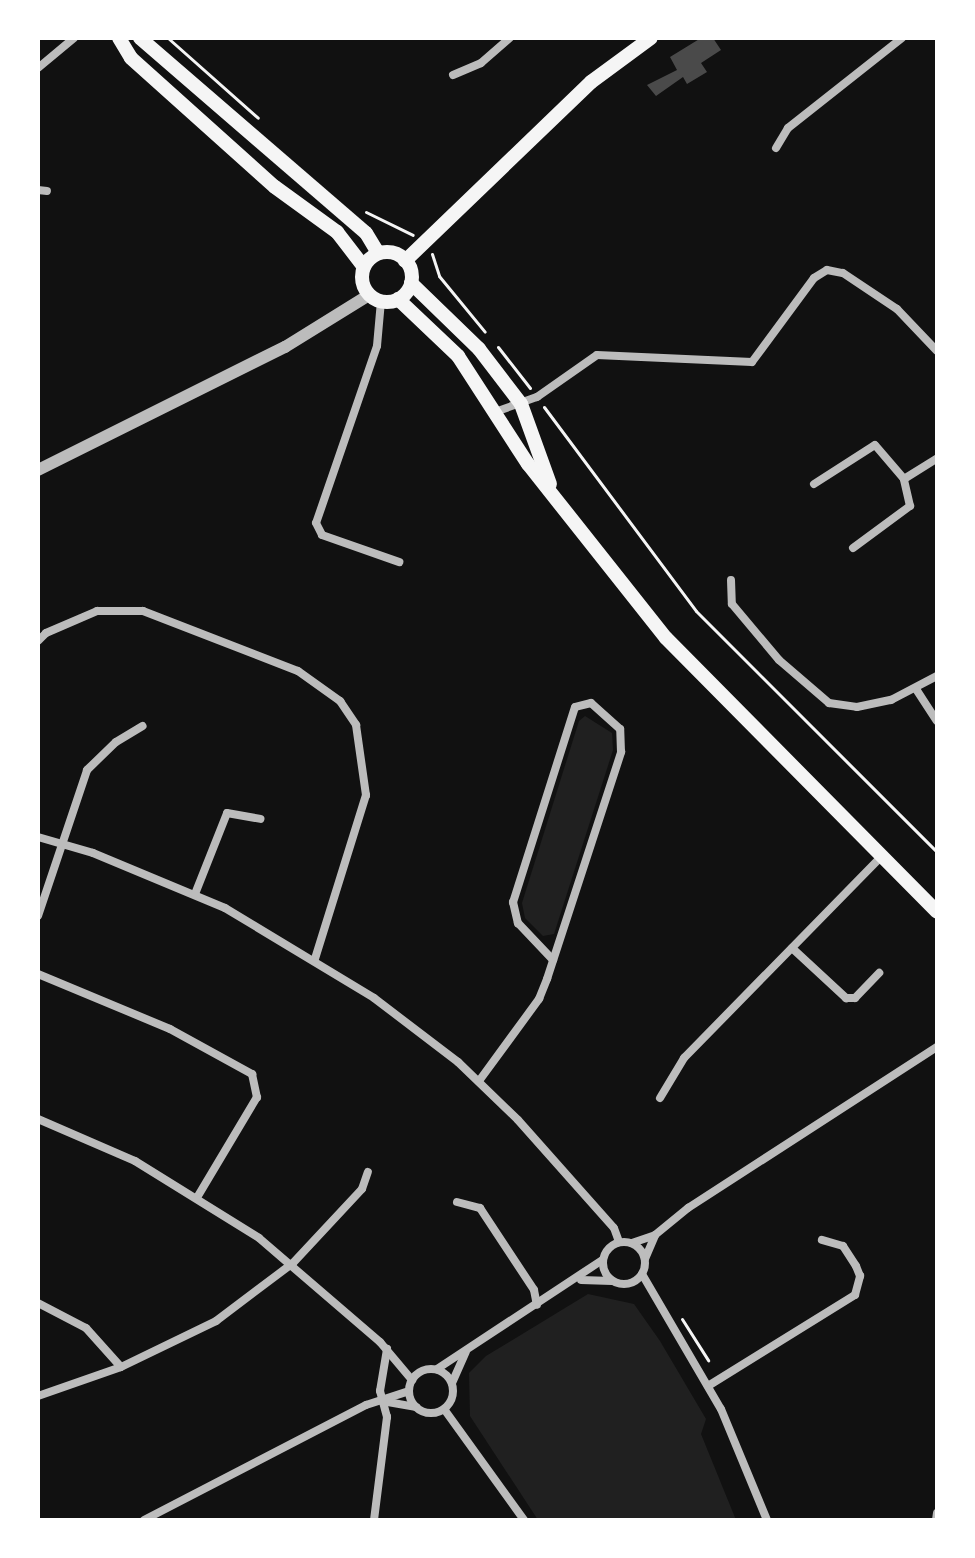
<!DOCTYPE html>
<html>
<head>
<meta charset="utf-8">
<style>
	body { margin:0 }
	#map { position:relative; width:975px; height:1558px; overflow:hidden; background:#111; font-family:"Alegreya Sans",sans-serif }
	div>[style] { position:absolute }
	.green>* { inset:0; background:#202020 }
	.building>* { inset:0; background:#4a4a4a }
	.path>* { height:3px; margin:-1.5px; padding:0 1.5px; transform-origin:1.5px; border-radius:1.5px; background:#f5f5f5 }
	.minor>* { height:8px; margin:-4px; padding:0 4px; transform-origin:4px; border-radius:4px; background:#bcbcbc }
	.minor>.ring { margin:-4px; padding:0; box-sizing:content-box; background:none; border:8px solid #bcbcbc; border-radius:50% }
	.tertiary>* { height:12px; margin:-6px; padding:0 6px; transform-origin:6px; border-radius:6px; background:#bcbcbc }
	.secondary>* { height:14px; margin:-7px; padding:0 7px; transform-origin:7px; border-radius:7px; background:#f5f5f5 }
	.secondary>.ring { margin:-7px; padding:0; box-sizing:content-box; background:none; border:14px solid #f5f5f5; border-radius:50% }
	span { translate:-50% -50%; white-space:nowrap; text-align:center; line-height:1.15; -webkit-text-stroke:6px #fff; paint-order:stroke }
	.frame { position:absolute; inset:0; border:40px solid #fff; pointer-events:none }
</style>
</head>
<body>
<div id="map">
	<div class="green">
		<div style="clip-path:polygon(585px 716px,612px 733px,613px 750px,554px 934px,543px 936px,525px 918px,522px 903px,579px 721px)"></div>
		<div style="clip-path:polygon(588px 1294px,634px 1304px,660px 1341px,706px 1419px,701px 1434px,736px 1520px,538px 1520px,470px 1416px,469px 1373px,486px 1356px)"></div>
	</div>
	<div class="building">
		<div style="clip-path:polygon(701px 38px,713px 38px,721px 50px,701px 63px,707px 72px,687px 84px,683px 77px,656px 96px,647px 85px,677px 70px,670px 57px)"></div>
	</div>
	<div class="path">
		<div style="left:168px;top:38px;width:120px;rotate:41.6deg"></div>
		<div style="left:366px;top:212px;width:52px;rotate:26.1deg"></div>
		<div style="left:432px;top:254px;width:23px;rotate:72deg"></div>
		<div style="left:439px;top:276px;width:72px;rotate:50.6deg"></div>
		<div style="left:498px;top:347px;width:52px;rotate:52deg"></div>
		<div style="left:544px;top:407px;width:254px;rotate:53.3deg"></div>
		<div style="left:696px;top:611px;width:341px;rotate:45deg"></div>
		<div style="left:682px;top:1319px;width:49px;rotate:57.6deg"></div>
	</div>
	<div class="minor">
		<div style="left:38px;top:68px;width:47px;rotate:-39.8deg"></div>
		<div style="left:453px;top:75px;width:30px;rotate:-23deg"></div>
		<div style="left:481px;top:63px;width:38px;rotate:-41deg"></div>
		<div style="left:776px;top:148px;width:23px;rotate:-59deg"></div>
		<div style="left:788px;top:128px;width:145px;rotate:-38.3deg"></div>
		<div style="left:38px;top:190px;width:9px;rotate:6deg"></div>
		<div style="left:381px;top:301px;width:45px;rotate:95.1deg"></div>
		<div style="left:377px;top:346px;width:187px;rotate:109deg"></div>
		<div style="left:316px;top:523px;width:13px;rotate:63deg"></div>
		<div style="left:322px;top:535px;width:82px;rotate:19.3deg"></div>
		<div style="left:495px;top:412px;width:45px;rotate:-19.7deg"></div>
		<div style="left:537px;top:397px;width:73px;rotate:-35deg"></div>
		<div style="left:597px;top:355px;width:155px;rotate:2.6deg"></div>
		<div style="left:752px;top:362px;width:104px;rotate:-53.6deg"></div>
		<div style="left:814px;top:278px;width:15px;rotate:-32deg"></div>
		<div style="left:827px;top:270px;width:16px;rotate:11deg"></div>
		<div style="left:843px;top:273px;width:65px;rotate:33.7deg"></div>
		<div style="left:897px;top:309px;width:58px;rotate:46.4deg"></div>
		<div style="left:814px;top:484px;width:72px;rotate:-32.6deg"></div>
		<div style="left:875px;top:445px;width:45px;rotate:49.5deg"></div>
		<div style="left:853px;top:548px;width:71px;rotate:-36.4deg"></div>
		<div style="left:910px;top:506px;width:28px;rotate:-103deg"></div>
		<div style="left:904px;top:479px;width:39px;rotate:-32deg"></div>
		<div style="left:731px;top:580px;width:24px;rotate:88deg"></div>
		<div style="left:732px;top:604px;width:73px;rotate:50deg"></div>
		<div style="left:779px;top:660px;width:66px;rotate:40.7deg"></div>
		<div style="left:829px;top:703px;width:28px;rotate:8deg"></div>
		<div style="left:857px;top:707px;width:35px;rotate:-12deg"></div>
		<div style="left:891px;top:700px;width:52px;rotate:-27.6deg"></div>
		<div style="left:38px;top:641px;width:11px;rotate:-45deg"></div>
		<div style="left:46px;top:633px;width:56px;rotate:-23.3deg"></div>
		<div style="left:97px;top:611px;width:46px"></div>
		<div style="left:143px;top:611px;width:166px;rotate:21.2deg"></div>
		<div style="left:298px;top:671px;width:52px;rotate:35.5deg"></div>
		<div style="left:340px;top:701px;width:29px;rotate:56deg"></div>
		<div style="left:356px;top:725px;width:71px;rotate:81.9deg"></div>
		<div style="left:366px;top:795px;width:172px;rotate:107.3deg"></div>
		<div style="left:916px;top:689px;width:38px;rotate:57deg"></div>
		<div style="left:38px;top:837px;width:57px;rotate:16.2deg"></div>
		<div style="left:93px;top:853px;width:143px;rotate:22.6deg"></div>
		<div style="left:225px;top:908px;width:174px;rotate:31.1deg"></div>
		<div style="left:374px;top:998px;width:106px;rotate:37.3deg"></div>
		<div style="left:458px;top:1062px;width:83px;rotate:44deg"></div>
		<div style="left:518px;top:1120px;width:144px;rotate:48.4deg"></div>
		<div style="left:614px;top:1228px;width:15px;rotate:70deg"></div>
		<div style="left:195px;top:894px;width:87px;rotate:-68.4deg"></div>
		<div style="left:227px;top:813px;width:34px;rotate:10deg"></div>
		<div style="left:38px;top:916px;width:154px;rotate:-71.4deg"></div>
		<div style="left:87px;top:770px;width:40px;rotate:-44deg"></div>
		<div style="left:116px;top:742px;width:31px;rotate:-31deg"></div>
		<div style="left:792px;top:948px;width:74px;rotate:42.8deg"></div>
		<div style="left:846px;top:998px;width:9px"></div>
		<div style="left:855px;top:998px;width:35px;rotate:-46deg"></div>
		<div style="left:38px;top:974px;width:143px;rotate:22.6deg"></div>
		<div style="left:170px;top:1029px;width:94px;rotate:28.8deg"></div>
		<div style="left:252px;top:1074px;width:24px;rotate:78deg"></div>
		<div style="left:257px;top:1097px;width:115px;rotate:120.8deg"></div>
		<div style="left:479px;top:1081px;width:102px;rotate:-53.8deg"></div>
		<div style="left:539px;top:999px;width:22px;rotate:-68deg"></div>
		<div style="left:547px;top:979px;width:239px;rotate:-71.9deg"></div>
		<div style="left:621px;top:752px;width:23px;rotate:-92deg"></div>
		<div style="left:620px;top:729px;width:39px;rotate:-138deg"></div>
		<div style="left:591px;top:703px;width:16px;rotate:166deg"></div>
		<div style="left:575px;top:707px;width:205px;rotate:107.6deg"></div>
		<div style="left:513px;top:902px;width:22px;rotate:77deg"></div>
		<div style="left:518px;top:923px;width:51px;rotate:46.6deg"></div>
		<div style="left:660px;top:1098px;width:47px;rotate:-59deg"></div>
		<div style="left:684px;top:1058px;width:280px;rotate:-45.6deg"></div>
		<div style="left:38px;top:1119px;width:106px;rotate:23.4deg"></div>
		<div style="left:135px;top:1161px;width:146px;rotate:31.8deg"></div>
		<div style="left:259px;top:1238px;width:160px;rotate:40.7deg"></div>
		<div style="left:380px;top:1342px;width:50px;rotate:49.9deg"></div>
		<div style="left:457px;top:1202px;width:24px;rotate:15deg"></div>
		<div style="left:480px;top:1208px;width:98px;rotate:56.6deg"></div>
		<div style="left:534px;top:1290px;width:15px;rotate:79deg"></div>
		<div class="ring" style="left:603px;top:1242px;width:34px;height:34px"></div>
		<div style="left:632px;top:1243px;width:24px;rotate:-19deg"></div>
		<div style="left:655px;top:1235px;width:43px;rotate:-39.3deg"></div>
		<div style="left:688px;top:1208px;width:297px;rotate:-32.9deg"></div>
		<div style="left:645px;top:1259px;width:26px;rotate:-67deg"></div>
		<div style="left:642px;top:1274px;width:156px;rotate:59.7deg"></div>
		<div style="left:721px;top:1409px;width:120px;rotate:67.5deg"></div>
		<div style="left:581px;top:1280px;width:31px;rotate:2deg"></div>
		<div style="left:38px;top:1303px;width:54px;rotate:27.5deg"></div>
		<div style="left:86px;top:1328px;width:52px;rotate:48.1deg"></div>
		<div style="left:437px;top:1369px;width:198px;rotate:-33.4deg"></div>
		<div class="ring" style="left:409px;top:1369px;width:36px;height:36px"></div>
		<div style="left:452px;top:1383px;width:34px;rotate:-66deg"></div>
		<div style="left:708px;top:1386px;width:173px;rotate:-31.8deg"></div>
		<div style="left:855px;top:1295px;width:20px;rotate:-75deg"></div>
		<div style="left:860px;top:1276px;width:11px;rotate:-112deg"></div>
		<div style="left:856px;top:1266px;width:24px;rotate:-123deg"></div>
		<div style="left:843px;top:1246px;width:22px;rotate:-164deg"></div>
		<div style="left:38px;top:1396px;width:88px;rotate:-19.3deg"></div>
		<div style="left:121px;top:1367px;width:106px;rotate:-25.8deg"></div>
		<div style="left:216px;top:1321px;width:96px;rotate:-37deg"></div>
		<div style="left:293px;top:1263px;width:101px;rotate:-47deg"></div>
		<div style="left:362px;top:1189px;width:18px;rotate:-71deg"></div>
		<div style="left:382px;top:1401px;width:35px;rotate:10deg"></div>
		<div style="left:444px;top:1409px;width:137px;rotate:54.2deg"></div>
		<div style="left:144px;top:1520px;width:250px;rotate:-27.4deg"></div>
		<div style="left:366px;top:1405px;width:45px;rotate:-18deg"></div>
		<div style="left:374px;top:1520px;width:104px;rotate:-82.8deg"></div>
		<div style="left:387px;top:1417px;width:27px;rotate:-105deg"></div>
		<div style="left:380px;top:1391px;width:43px;rotate:-80.5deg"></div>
		<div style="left:936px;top:1520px;width:7px;rotate:-82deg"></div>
	</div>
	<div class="tertiary">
		<div style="left:38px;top:470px;width:276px;rotate:-26.5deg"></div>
		<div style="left:285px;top:347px;width:99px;rotate:-31.8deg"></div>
	</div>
	<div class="secondary">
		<div style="left:119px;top:38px;width:23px;rotate:59deg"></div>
		<div style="left:131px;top:58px;width:193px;rotate:41.9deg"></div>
		<div style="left:275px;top:187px;width:77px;rotate:36deg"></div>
		<div style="left:337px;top:232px;width:44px;rotate:52.4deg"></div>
		<div style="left:140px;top:38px;width:298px;rotate:40.8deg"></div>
		<div style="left:366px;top:233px;width:23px;rotate:59deg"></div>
		<div class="ring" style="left:362px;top:252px;width:36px;height:36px"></div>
		<div style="left:405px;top:261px;width:258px;rotate:-43.9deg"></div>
		<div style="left:591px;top:82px;width:74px;rotate:-36.3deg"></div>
		<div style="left:411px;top:283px;width:95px;rotate:44.1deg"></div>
		<div style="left:479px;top:349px;width:69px;rotate:52.6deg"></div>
		<div style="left:521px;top:404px;width:85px;rotate:70.1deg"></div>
		<div style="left:398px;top:299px;width:83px;rotate:43.5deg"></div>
		<div style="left:458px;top:356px;width:129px;rotate:57.1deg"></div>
		<div style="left:528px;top:464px;width:222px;rotate:51.6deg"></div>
		<div style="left:666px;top:638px;width:385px;rotate:45.3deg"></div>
	</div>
	<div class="frame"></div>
</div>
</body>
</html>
